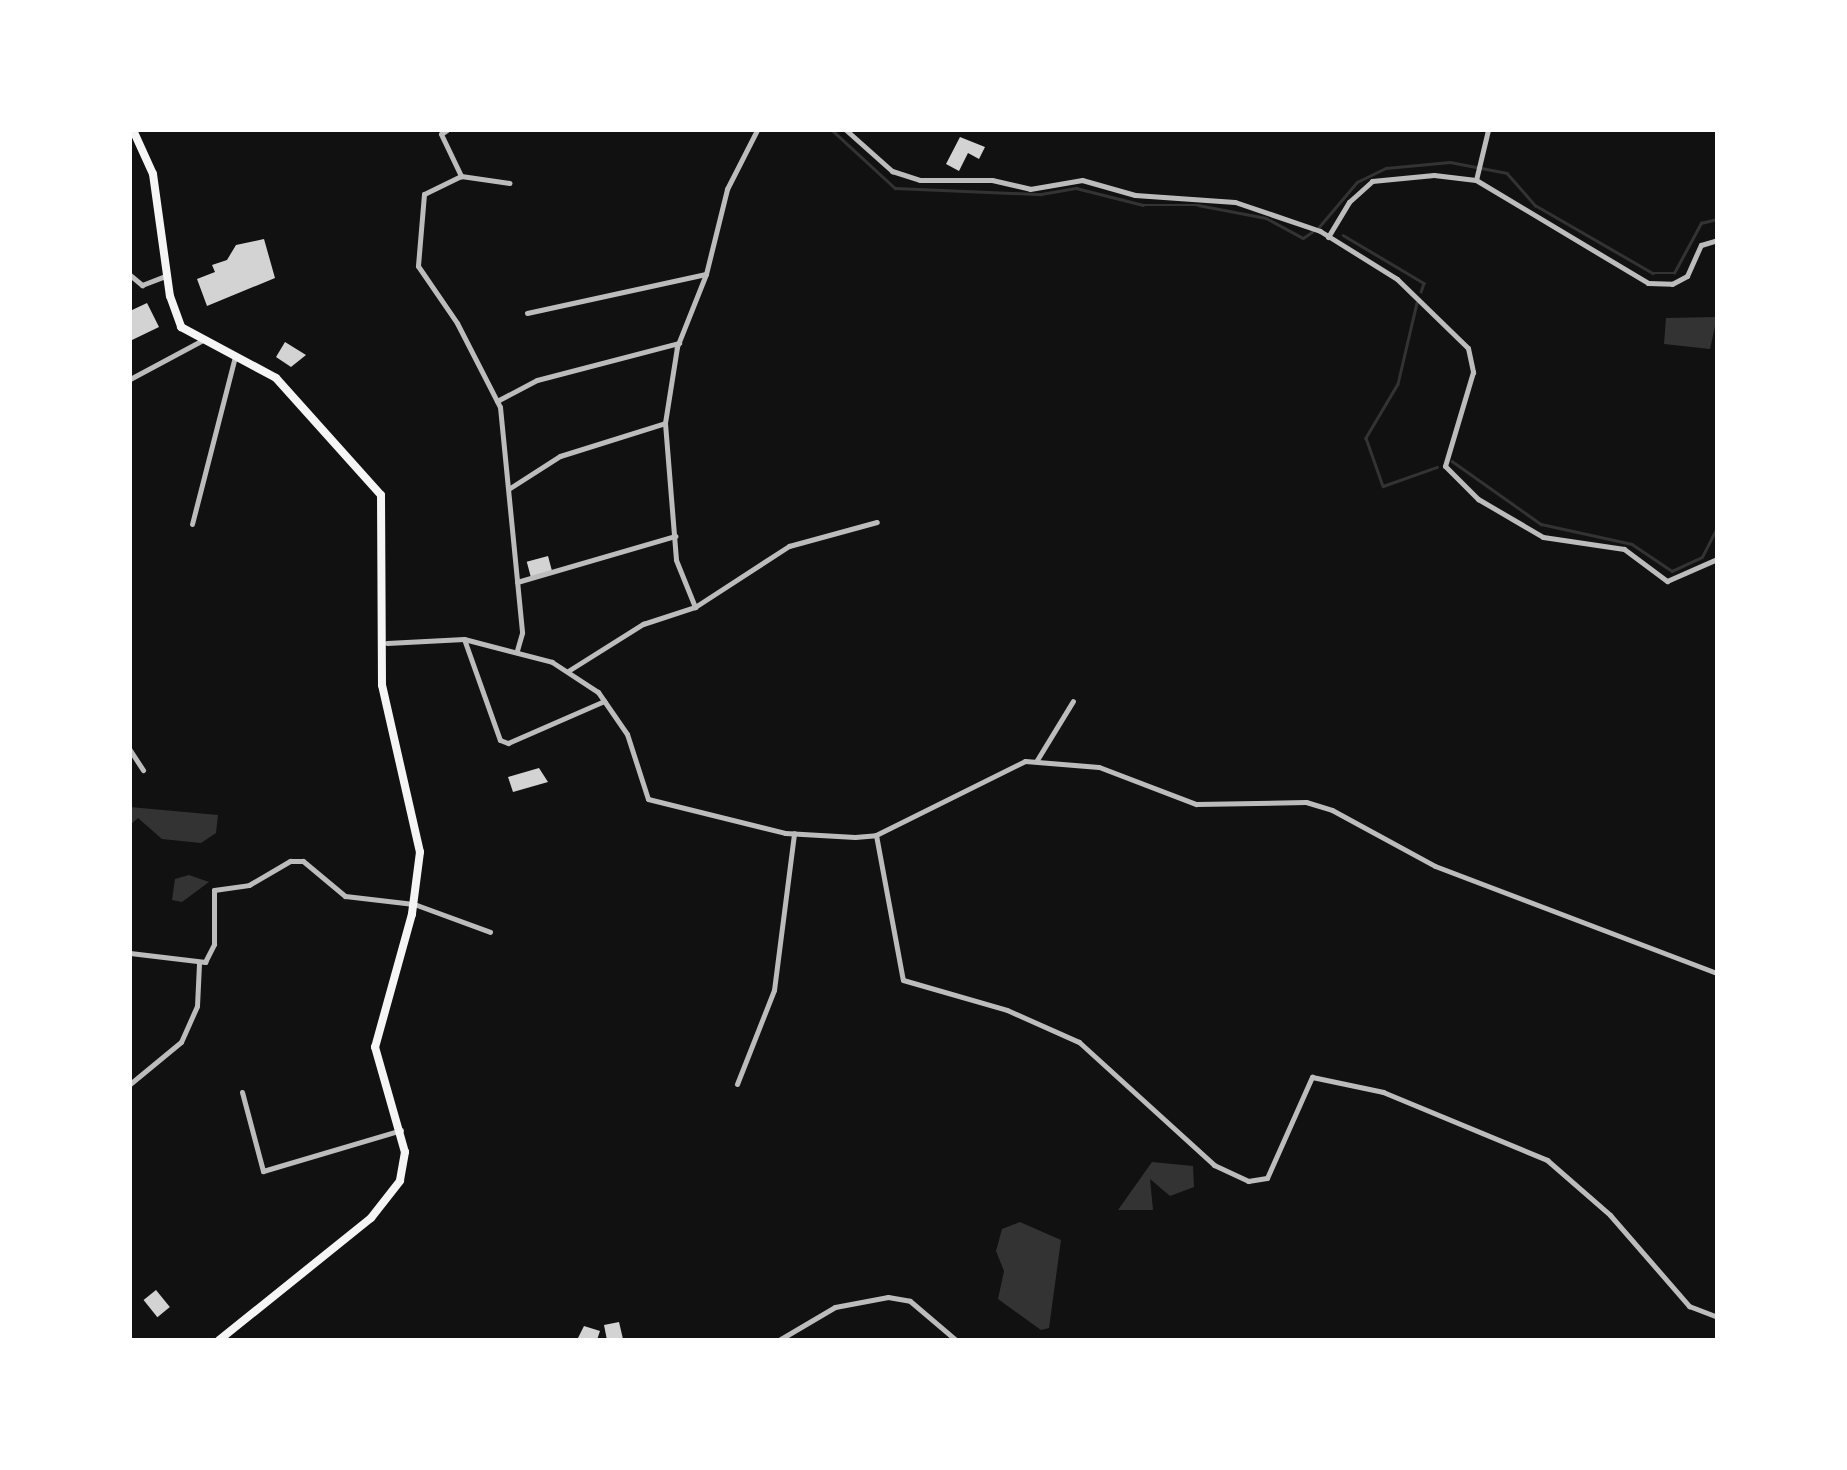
<!DOCTYPE html>
<html>
<head>
<meta charset="utf-8">
<style>
	body { margin:0 }
	#map { position:relative; width:1847px; height:1470px; overflow:hidden; background:#111; font-family:"Exo 2",sans-serif }
	div>[style] { position:absolute }
	.water>* { inset:0; background:#333 }
	.stream>* { height:2.5px; margin:-1.25px; padding:0 1.25px; transform-origin:1.25px; border-radius:1.25px; background:#333 }
	.building>* { inset:0; background:#d3d3d3; transform-origin:0 0 }
	.minor>* { height:5px; margin:-2.5px; padding:0 2.5px; transform-origin:2.5px; border-radius:2.5px; background:#bcbcbc }
	.primary>* { height:8px; margin:-4px; padding:0 4px; transform-origin:4px; border-radius:4px; background:#f5f5f5 }
	span { translate:-50% -50%; white-space:nowrap; text-align:center; line-height:1.15; -webkit-text-stroke:8px #fff; paint-order:stroke }
	.frame { position:absolute; inset:0; border:132px solid #fff; pointer-events:none }
</style>
</head>
<body>
<div id="map">
	<div class="water">
		<div style="clip-path:polygon(1717px 317px,1710px 349px,1664px 344px,1666px 318px)"></div>
		<div style="clip-path:polygon(130px 807px,218px 815px,216px 833px,201px 843px,162px 839px,138px 818px,130px 825px)"></div>
		<div style="clip-path:polygon(189px 875px,209px 882px,182px 902px,172px 900px,175px 879px)"></div>
		<div style="clip-path:polygon(1152px 1162px,1193px 1166px,1194px 1187px,1170px 1196px,1150px 1179px,1153px 1210px,1118px 1210px)"></div>
		<div style="clip-path:polygon(1020px 1222px,1061px 1240px,1049px 1328px,1041px 1330px,998px 1299px,1004px 1271px,996px 1251px,1002px 1229px)"></div>
	</div>
	<div class="stream">
		<div style="left:832px;top:130px;width:86px;rotate:42.6deg"></div>
		<div style="left:895px;top:188px;width:146px;rotate:2.4deg"></div>
		<div style="left:1041px;top:194px;width:36px;rotate:-10deg"></div>
		<div style="left:1076px;top:188px;width:69px;rotate:14.2deg"></div>
		<div style="left:1143px;top:205px;width:55px"></div>
		<div style="left:1198px;top:205px;width:69px;rotate:10.8deg"></div>
		<div style="left:1266px;top:218px;width:42px;rotate:28.4deg"></div>
		<div style="left:1303px;top:238px;width:11px;rotate:-34deg"></div>
		<div style="left:1318px;top:228px;width:60px;rotate:-49.7deg"></div>
		<div style="left:1357px;top:182px;width:32px;rotate:-26deg"></div>
		<div style="left:1386px;top:168px;width:64px;rotate:-5.4deg"></div>
		<div style="left:1450px;top:162px;width:58px;rotate:10.9deg"></div>
		<div style="left:1507px;top:173px;width:43px;rotate:48.8deg"></div>
		<div style="left:1535px;top:205px;width:136px;rotate:30deg"></div>
		<div style="left:1653px;top:273px;width:21px"></div>
		<div style="left:1674px;top:273px;width:57px;rotate:-61.6deg"></div>
		<div style="left:1701px;top:223px;width:16px;rotate:-14deg"></div>
		<div style="left:1343px;top:235px;width:94px;rotate:30.7deg"></div>
		<div style="left:1424px;top:283px;width:9px;rotate:108deg"></div>
		<div style="left:1417px;top:303px;width:83px;rotate:103.2deg"></div>
		<div style="left:1398px;top:384px;width:63px;rotate:120.7deg"></div>
		<div style="left:1366px;top:438px;width:51px;rotate:70.5deg"></div>
		<div style="left:1383px;top:486px;width:57px;rotate:-19.4deg"></div>
		<div style="left:1452px;top:461px;width:109px;rotate:35.3deg"></div>
		<div style="left:1541px;top:524px;width:93px;rotate:12.4deg"></div>
		<div style="left:1632px;top:544px;width:48px;rotate:34deg"></div>
		<div style="left:1672px;top:571px;width:33px;rotate:-25deg"></div>
		<div style="left:1702px;top:557px;width:34px;rotate:-63deg"></div>
	</div>
	<div class="building">
		<div style="clip-path:polygon(960px 137px,985px 147px,979px 159px,968px 153px,959px 171px,946px 164px)"></div>
		<div style="clip-path:polygon(264px 239px,275px 278px,207px 306px,197px 279px,215px 272px,212px 265px,227px 260px,236px 245px)"></div>
		<div style="clip-path:polygon(147px 303px,159px 327px,130px 341px,130px 311px)"></div>
		<div style="clip-path:polygon(285px 342px,306px 355px,291px 367px,276px 357px)"></div>
		<div style="left:548px;top:556px;width:16px;height:22px;rotate:75deg"></div>
		<div style="clip-path:polygon(539px 768px,548px 782px,513px 792px,508px 777px)"></div>
		<div style="left:156px;top:1290px;width:22px;height:16px;rotate:51deg"></div>
		<div style="clip-path:polygon(619px 1322px,623px 1339px,607px 1340px,604px 1325px)"></div>
		<div style="clip-path:polygon(584px 1326px,600px 1331px,597px 1340px,577px 1340px)"></div>
	</div>
	<div class="minor">
		<div style="left:447px;top:130px;width:7px;rotate:146deg"></div>
		<div style="left:441px;top:134px;width:47px;rotate:64.5deg"></div>
		<div style="left:461px;top:176px;width:49px;rotate:8.1deg"></div>
		<div style="left:846px;top:130px;width:62px;rotate:41.7deg"></div>
		<div style="left:892px;top:171px;width:29px;rotate:18deg"></div>
		<div style="left:920px;top:180px;width:72px"></div>
		<div style="left:992px;top:180px;width:39px;rotate:13deg"></div>
		<div style="left:1030px;top:189px;width:53px;rotate:-9.8deg"></div>
		<div style="left:1082px;top:180px;width:55px;rotate:15.8deg"></div>
		<div style="left:1135px;top:195px;width:100px;rotate:4deg"></div>
		<div style="left:1235px;top:202px;width:90px;rotate:18.8deg"></div>
		<div style="left:1320px;top:231px;width:91px;rotate:31.9deg"></div>
		<div style="left:1397px;top:279px;width:99px;rotate:44.2deg"></div>
		<div style="left:1468px;top:348px;width:25px;rotate:78deg"></div>
		<div style="left:1473px;top:372px;width:98px;rotate:106.6deg"></div>
		<div style="left:1445px;top:466px;width:47px;rotate:45deg"></div>
		<div style="left:1478px;top:499px;width:75px;rotate:30.3deg"></div>
		<div style="left:1543px;top:537px;width:82px;rotate:8.4deg"></div>
		<div style="left:1624px;top:549px;width:54px;rotate:36.7deg"></div>
		<div style="left:1667px;top:581px;width:55px;rotate:-23.7deg"></div>
		<div style="left:461px;top:176px;width:41px;rotate:154.1deg"></div>
		<div style="left:424px;top:194px;width:72px;rotate:94.8deg"></div>
		<div style="left:418px;top:266px;width:69px;rotate:55.6deg"></div>
		<div style="left:457px;top:323px;width:94px;rotate:62.9deg"></div>
		<div style="left:500px;top:407px;width:227px;rotate:84.4deg"></div>
		<div style="left:522px;top:633px;width:18px;rotate:106deg"></div>
		<div style="left:1476px;top:180px;width:51px;rotate:-76.5deg"></div>
		<div style="left:1328px;top:237px;width:41px;rotate:-59deg"></div>
		<div style="left:1349px;top:202px;width:31px;rotate:-42deg"></div>
		<div style="left:1372px;top:181px;width:62px;rotate:-5.5deg"></div>
		<div style="left:1434px;top:175px;width:42px;rotate:6.8deg"></div>
		<div style="left:1476px;top:180px;width:200px;rotate:30.9deg"></div>
		<div style="left:1648px;top:283px;width:24px;rotate:2deg"></div>
		<div style="left:1672px;top:284px;width:17px;rotate:-28deg"></div>
		<div style="left:1687px;top:276px;width:34px;rotate:-66deg"></div>
		<div style="left:1701px;top:245px;width:17px;rotate:-17deg"></div>
		<div style="left:706px;top:274px;width:88px;rotate:-76.1deg"></div>
		<div style="left:727px;top:189px;width:66px;rotate:-63deg"></div>
		<div style="left:130px;top:275px;width:16px;rotate:40deg"></div>
		<div style="left:142px;top:285px;width:26px;rotate:-21deg"></div>
		<div style="left:527px;top:313px;width:183px;rotate:-12.3deg"></div>
		<div style="left:706px;top:274px;width:79px;rotate:111.7deg"></div>
		<div style="left:677px;top:347px;width:77px;rotate:99deg"></div>
		<div style="left:665px;top:423px;width:137px;rotate:85.4deg"></div>
		<div style="left:676px;top:560px;width:51px;rotate:68deg"></div>
		<div style="left:130px;top:379px;width:81px;rotate:-28.2deg"></div>
		<div style="left:497px;top:401px;width:45px;rotate:-27.7deg"></div>
		<div style="left:537px;top:380px;width:147px;rotate:-14.6deg"></div>
		<div style="left:510px;top:488px;width:59px;rotate:-32.6deg"></div>
		<div style="left:560px;top:456px;width:110px;rotate:-17.4deg"></div>
		<div style="left:192px;top:524px;width:173px;rotate:-75.6deg"></div>
		<div style="left:517px;top:582px;width:165px;rotate:-16.2deg"></div>
		<div style="left:464px;top:639px;width:107px;rotate:70.4deg"></div>
		<div style="left:500px;top:740px;width:9px;rotate:21deg"></div>
		<div style="left:508px;top:743px;width:105px;rotate:-23.6deg"></div>
		<div style="left:387px;top:643px;width:77px;rotate:-3deg"></div>
		<div style="left:464px;top:639px;width:91px;rotate:14.6deg"></div>
		<div style="left:552px;top:662px;width:55px;rotate:33.1deg"></div>
		<div style="left:598px;top:692px;width:51px;rotate:55.4deg"></div>
		<div style="left:627px;top:734px;width:68px;rotate:72.1deg"></div>
		<div style="left:648px;top:799px;width:141px;rotate:13.9deg"></div>
		<div style="left:785px;top:833px;width:70px;rotate:3.3deg"></div>
		<div style="left:855px;top:837px;width:21px;rotate:-5deg"></div>
		<div style="left:876px;top:835px;width:166px;rotate:-26.4deg"></div>
		<div style="left:1025px;top:761px;width:74px;rotate:4.6deg"></div>
		<div style="left:1099px;top:767px;width:104px;rotate:20.9deg"></div>
		<div style="left:1196px;top:804px;width:110px;rotate:-1deg"></div>
		<div style="left:1306px;top:802px;width:27px;rotate:17deg"></div>
		<div style="left:1332px;top:810px;width:117px;rotate:28.5deg"></div>
		<div style="left:1435px;top:866px;width:302px;rotate:20.8deg"></div>
		<div style="left:568px;top:671px;width:89px;rotate:-32.1deg"></div>
		<div style="left:643px;top:624px;width:55px;rotate:-18.1deg"></div>
		<div style="left:695px;top:607px;width:112px;rotate:-33deg"></div>
		<div style="left:789px;top:546px;width:91px;rotate:-15.3deg"></div>
		<div style="left:130px;top:750px;width:24px;rotate:57deg"></div>
		<div style="left:1037px;top:760px;width:69px;rotate:-58.6deg"></div>
		<div style="left:876px;top:835px;width:147px;rotate:79.5deg"></div>
		<div style="left:903px;top:980px;width:108px;rotate:16.1deg"></div>
		<div style="left:1007px;top:1010px;width:79px;rotate:24deg"></div>
		<div style="left:1079px;top:1042px;width:183px;rotate:42.3deg"></div>
		<div style="left:1214px;top:1165px;width:38px;rotate:25deg"></div>
		<div style="left:1248px;top:1181px;width:19px;rotate:-9deg"></div>
		<div style="left:1267px;top:1178px;width:111px;rotate:-66deg"></div>
		<div style="left:1312px;top:1077px;width:73px;rotate:11.9deg"></div>
		<div style="left:1383px;top:1092px;width:178px;rotate:22.5deg"></div>
		<div style="left:1547px;top:1160px;width:84px;rotate:41.1deg"></div>
		<div style="left:1610px;top:1215px;width:121px;rotate:49deg"></div>
		<div style="left:1689px;top:1306px;width:30px;rotate:21deg"></div>
		<div style="left:130px;top:953px;width:76px;rotate:6.8deg"></div>
		<div style="left:205px;top:962px;width:20px;rotate:-63deg"></div>
		<div style="left:214px;top:944px;width:54px;rotate:-90deg"></div>
		<div style="left:214px;top:890px;width:35px;rotate:-8deg"></div>
		<div style="left:249px;top:885px;width:48px;rotate:-30.3deg"></div>
		<div style="left:290px;top:861px;width:13px"></div>
		<div style="left:303px;top:861px;width:55px;rotate:39.8deg"></div>
		<div style="left:345px;top:896px;width:69px;rotate:6.6deg"></div>
		<div style="left:414px;top:904px;width:81px;rotate:20.2deg"></div>
		<div style="left:130px;top:1084px;width:66px;rotate:-39.5deg"></div>
		<div style="left:181px;top:1042px;width:39px;rotate:-66deg"></div>
		<div style="left:197px;top:1006px;width:43px;rotate:-87.3deg"></div>
		<div style="left:737px;top:1084px;width:101px;rotate:-68.5deg"></div>
		<div style="left:774px;top:990px;width:158px;rotate:-82.7deg"></div>
		<div style="left:242px;top:1092px;width:82px;rotate:75.1deg"></div>
		<div style="left:263px;top:1171px;width:144px;rotate:-16.5deg"></div>
		<div style="left:779px;top:1340px;width:65px;rotate:-30.5deg"></div>
		<div style="left:835px;top:1307px;width:54px;rotate:-10.7deg"></div>
		<div style="left:888px;top:1297px;width:22px;rotate:10deg"></div>
		<div style="left:910px;top:1301px;width:60px;rotate:40.3deg"></div>
	</div>
	<div class="primary">
		<div style="left:133px;top:130px;width:48px;rotate:65.6deg"></div>
		<div style="left:153px;top:174px;width:123px;rotate:82.1deg"></div>
		<div style="left:170px;top:296px;width:33px;rotate:70deg"></div>
		<div style="left:181px;top:327px;width:108px;rotate:28.2deg"></div>
		<div style="left:276px;top:378px;width:157px;rotate:48.1deg"></div>
		<div style="left:381px;top:495px;width:190px;rotate:89.7deg"></div>
		<div style="left:382px;top:685px;width:171px;rotate:77.2deg"></div>
		<div style="left:420px;top:852px;width:63px;rotate:97.4deg"></div>
		<div style="left:412px;top:914px;width:138px;rotate:105.5deg"></div>
		<div style="left:375px;top:1047px;width:109px;rotate:74.1deg"></div>
		<div style="left:405px;top:1152px;width:29px;rotate:100deg"></div>
		<div style="left:400px;top:1181px;width:47px;rotate:128.1deg"></div>
		<div style="left:371px;top:1218px;width:195px;rotate:141.2deg"></div>
	</div>
	<div class="frame"></div>
</div>
</body>
</html>
